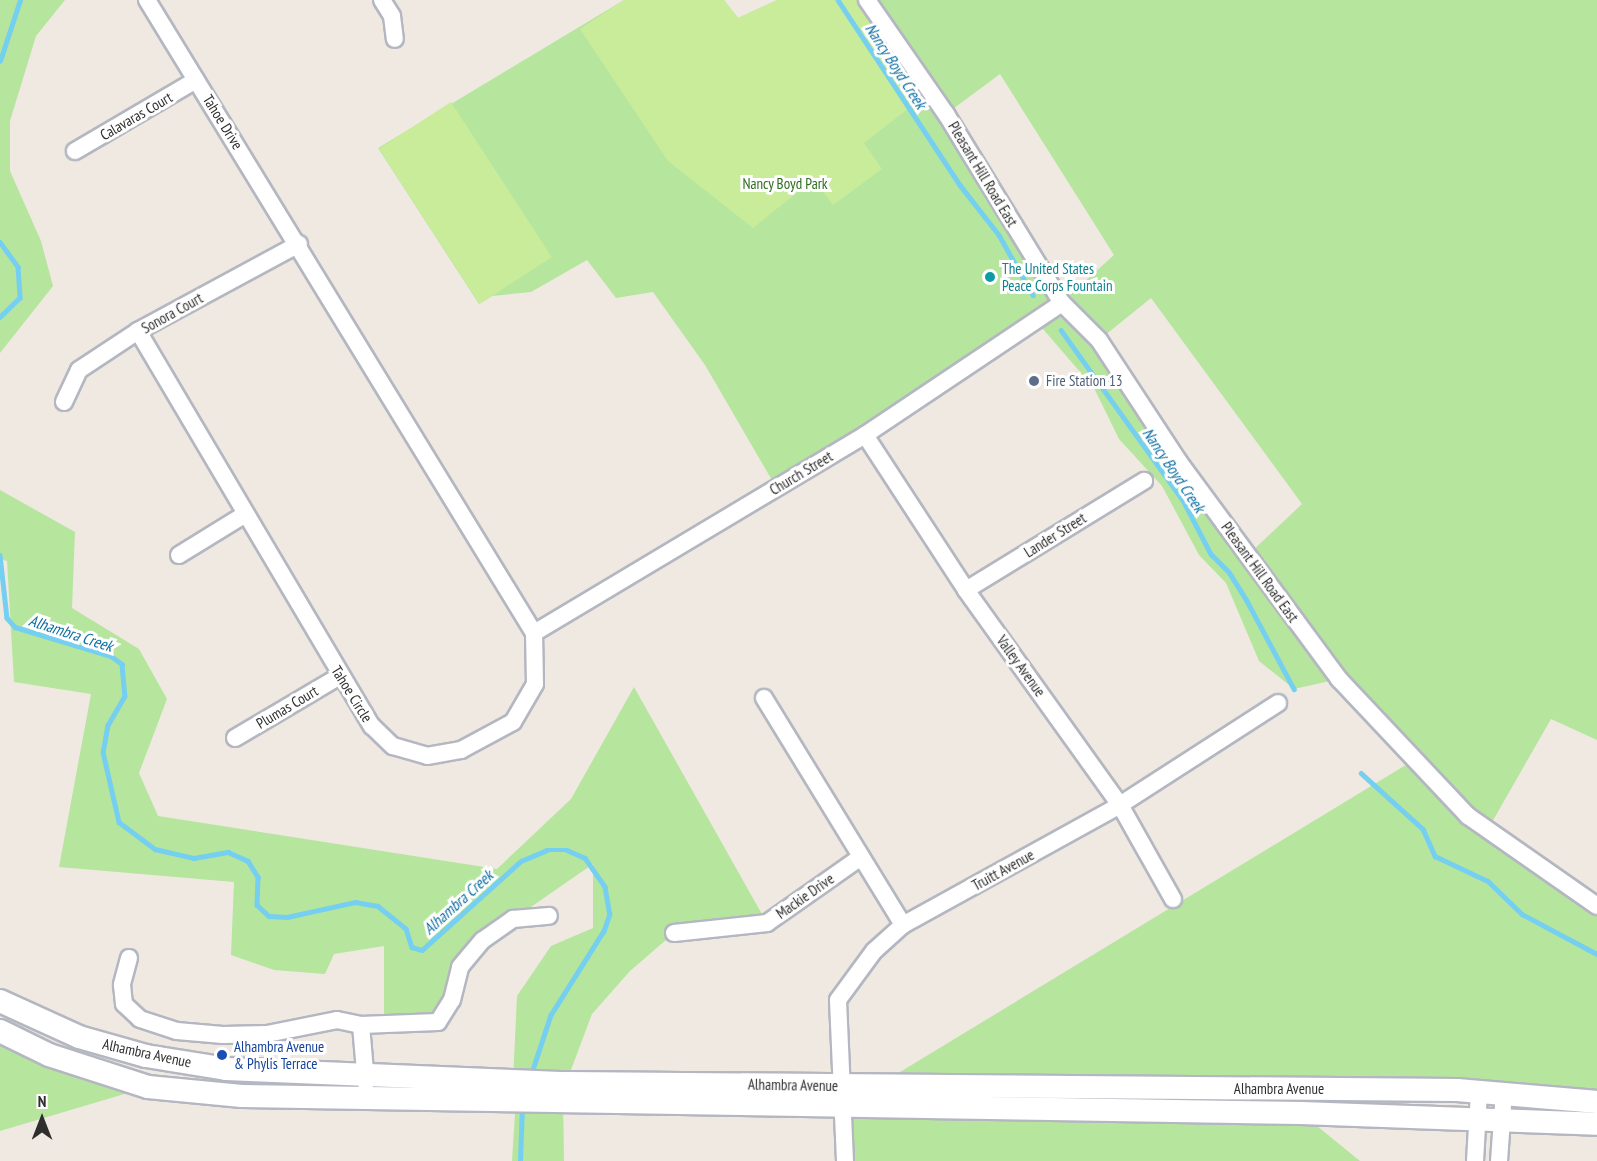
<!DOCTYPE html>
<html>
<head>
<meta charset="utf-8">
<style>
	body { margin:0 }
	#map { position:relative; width:1597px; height:1161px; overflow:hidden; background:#efe9e1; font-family:"PT Sans Narrow",sans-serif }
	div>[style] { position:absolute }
	.green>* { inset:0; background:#b6e59e }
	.pitch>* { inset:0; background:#c9ec9a; transform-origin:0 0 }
	.stream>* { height:4.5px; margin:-2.25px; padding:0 2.25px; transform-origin:2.25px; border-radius:2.25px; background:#75cff0 }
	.roads { filter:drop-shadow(2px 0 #b4b7c1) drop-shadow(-2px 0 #b4b7c1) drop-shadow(0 2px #b4b7c1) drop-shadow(0 -2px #b4b7c1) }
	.street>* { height:16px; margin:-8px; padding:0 8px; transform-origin:8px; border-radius:8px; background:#fff }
	.secondary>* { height:22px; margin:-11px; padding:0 11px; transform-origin:11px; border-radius:11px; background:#fff }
	.dots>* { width:16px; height:16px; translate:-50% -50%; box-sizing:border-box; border:3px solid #fff; border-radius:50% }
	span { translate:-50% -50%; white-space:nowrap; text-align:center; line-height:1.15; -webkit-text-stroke:6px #fff; paint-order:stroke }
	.street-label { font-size:15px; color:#2e2e2e }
	.park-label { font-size:15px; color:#2c6e1b }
	.culture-label { font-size:15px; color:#0d838f }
	.left { translate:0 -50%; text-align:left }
	.service-label { font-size:15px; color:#4e5e75 }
	.transit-label { font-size:15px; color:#164399 }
	.water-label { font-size:16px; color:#0d6fa3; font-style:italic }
	.north { position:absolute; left:12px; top:1089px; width:60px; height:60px; -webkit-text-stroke:4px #fff; paint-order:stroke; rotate:0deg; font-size:16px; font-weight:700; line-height:24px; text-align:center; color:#2e2e2e }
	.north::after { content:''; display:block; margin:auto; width:21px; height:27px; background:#2e2e2e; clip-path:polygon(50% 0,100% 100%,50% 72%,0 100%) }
</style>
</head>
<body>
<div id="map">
	<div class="green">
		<div style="clip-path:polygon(0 0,65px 0,36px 36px,10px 121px,10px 171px,41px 241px,53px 286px,0 353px)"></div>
		<div style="clip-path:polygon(evenodd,624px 0,724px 0,738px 18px,777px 0,1597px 0,1597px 740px,1551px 719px,1488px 829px,1597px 906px,1597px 1102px,877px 1086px,1414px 760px,1339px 679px,1294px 689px,1259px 661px,1226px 583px,1199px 555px,1162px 486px,1119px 439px,1094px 388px,1036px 321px,776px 487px,705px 365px,653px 292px,616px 298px,587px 260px,531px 292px,492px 296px,479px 304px,378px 148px,624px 0,1000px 74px,1114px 255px,1062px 302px,946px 114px,1000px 74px,624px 0,1151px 298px,1302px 504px,1248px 555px,1099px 340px,1151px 298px)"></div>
		<div style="clip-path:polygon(0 490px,75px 532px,72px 608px,139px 649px,167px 699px,139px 773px,158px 816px,497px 869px,571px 799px,634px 687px,767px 923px,674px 933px,630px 971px,592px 1014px,566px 1083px,513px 1082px,517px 996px,551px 946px,593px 928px,593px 864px,483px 940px,438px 1022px,384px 1024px,384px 946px,334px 954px,325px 974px,274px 970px,231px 955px,234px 882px,59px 867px,91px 694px,14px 682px,7px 561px,0 559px)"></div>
		<div style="clip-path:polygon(0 1031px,148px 1087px,0 1131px)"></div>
		<div style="clip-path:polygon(516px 1098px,563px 1101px,564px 1161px,512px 1161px)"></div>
		<div style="clip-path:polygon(840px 1108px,1301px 1113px,1360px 1161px,845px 1161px)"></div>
	</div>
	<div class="pitch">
		<div style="clip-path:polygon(624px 0,724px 0,738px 18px,778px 0,873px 0,931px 91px,864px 143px,882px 169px,833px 205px,814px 179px,753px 228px,668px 161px,580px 29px)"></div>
		<div style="left:451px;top:102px;width:185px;height:86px;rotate:57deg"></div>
	</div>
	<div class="stream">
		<div style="left:838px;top:0;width:222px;rotate:56.6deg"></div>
		<div style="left:960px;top:185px;width:63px;rotate:52deg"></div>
		<div style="left:999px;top:235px;width:69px;rotate:60.5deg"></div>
		<div style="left:0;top:61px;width:64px;rotate:-71.8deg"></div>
		<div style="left:0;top:242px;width:31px;rotate:54deg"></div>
		<div style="left:18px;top:267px;width:31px;rotate:86deg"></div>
		<div style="left:20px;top:298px;width:28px;rotate:136deg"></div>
		<div style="left:1061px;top:330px;width:211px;rotate:54.4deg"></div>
		<div style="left:1184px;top:502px;width:59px;rotate:62.6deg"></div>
		<div style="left:1211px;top:554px;width:25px;rotate:45deg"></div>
		<div style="left:1229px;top:572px;width:32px;rotate:58deg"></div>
		<div style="left:1246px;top:599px;width:102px;rotate:61.9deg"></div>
		<div style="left:0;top:555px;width:63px;rotate:83.7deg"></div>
		<div style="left:7px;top:618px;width:12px;rotate:48deg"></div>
		<div style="left:15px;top:627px;width:100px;rotate:16.8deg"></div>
		<div style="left:111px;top:656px;width:14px;rotate:36deg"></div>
		<div style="left:122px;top:664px;width:32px;rotate:85deg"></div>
		<div style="left:125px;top:696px;width:34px;rotate:120deg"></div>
		<div style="left:108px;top:725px;width:27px;rotate:100deg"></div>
		<div style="left:103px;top:752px;width:72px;rotate:77.1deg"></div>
		<div style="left:119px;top:822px;width:45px;rotate:36.9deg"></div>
		<div style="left:155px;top:849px;width:40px;rotate:13deg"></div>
		<div style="left:194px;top:858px;width:35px;rotate:-10deg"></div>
		<div style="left:228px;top:852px;width:22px;rotate:24deg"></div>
		<div style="left:248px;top:861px;width:19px;rotate:58deg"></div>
		<div style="left:258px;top:877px;width:28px;rotate:92deg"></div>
		<div style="left:257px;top:905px;width:16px;rotate:43deg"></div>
		<div style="left:269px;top:916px;width:18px;rotate:3deg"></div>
		<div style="left:287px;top:917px;width:70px;rotate:-12.4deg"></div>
		<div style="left:355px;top:902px;width:23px;rotate:10deg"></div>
		<div style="left:378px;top:906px;width:36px;rotate:39deg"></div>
		<div style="left:406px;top:929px;width:19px;rotate:72deg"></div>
		<div style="left:412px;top:947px;width:10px;rotate:17deg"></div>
		<div style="left:422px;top:950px;width:133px;rotate:-42deg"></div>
		<div style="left:521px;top:861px;width:28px;rotate:-23deg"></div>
		<div style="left:547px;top:850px;width:20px"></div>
		<div style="left:567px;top:850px;width:20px;rotate:24deg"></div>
		<div style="left:585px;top:858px;width:35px;rotate:55deg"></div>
		<div style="left:605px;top:887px;width:27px;rotate:80deg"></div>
		<div style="left:610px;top:914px;width:18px;rotate:109deg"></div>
		<div style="left:604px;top:931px;width:99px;rotate:122.2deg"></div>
		<div style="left:551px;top:1015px;width:64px;rotate:108.2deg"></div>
		<div style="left:1361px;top:773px;width:84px;rotate:42.1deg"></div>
		<div style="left:1423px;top:829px;width:30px;rotate:66deg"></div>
		<div style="left:1435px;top:856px;width:59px;rotate:25.3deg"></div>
		<div style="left:1488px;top:881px;width:47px;rotate:44.1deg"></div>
		<div style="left:1522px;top:914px;width:85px;rotate:28.1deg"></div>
		<div style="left:520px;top:1161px;width:54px;rotate:-87.9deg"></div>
	</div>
	<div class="roads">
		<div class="street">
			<div style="left:382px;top:0;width:19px;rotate:58deg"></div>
			<div style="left:392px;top:16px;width:23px;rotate:83deg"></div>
			<div style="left:867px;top:0;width:139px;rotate:55.3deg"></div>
			<div style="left:946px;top:114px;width:222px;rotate:58.5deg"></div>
			<div style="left:1062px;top:303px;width:52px;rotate:45deg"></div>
			<div style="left:1099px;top:340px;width:146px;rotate:56.7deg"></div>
			<div style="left:1179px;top:462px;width:270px;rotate:53.6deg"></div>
			<div style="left:1339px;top:679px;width:188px;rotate:46.7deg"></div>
			<div style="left:1468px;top:816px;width:157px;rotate:34.9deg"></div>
			<div style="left:75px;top:151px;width:140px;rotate:-30.4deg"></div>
			<div style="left:138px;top:331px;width:459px;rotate:59.4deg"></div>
			<div style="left:372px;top:726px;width:29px;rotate:44deg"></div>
			<div style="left:393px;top:746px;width:35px;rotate:16deg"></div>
			<div style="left:427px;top:756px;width:35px;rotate:-10deg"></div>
			<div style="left:461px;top:750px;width:59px;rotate:-28.3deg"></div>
			<div style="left:513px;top:722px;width:44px;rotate:-59.9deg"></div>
			<div style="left:535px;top:684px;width:51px;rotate:-91.1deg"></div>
			<div style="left:534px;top:633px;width:742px;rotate:-121.44deg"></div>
			<div style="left:64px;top:402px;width:35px;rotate:-65deg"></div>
			<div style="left:79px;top:370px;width:71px;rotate:-33.5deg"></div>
			<div style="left:138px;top:331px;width:183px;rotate:-28.4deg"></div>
			<div style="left:865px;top:435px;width:185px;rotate:56.9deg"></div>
			<div style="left:966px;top:590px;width:264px;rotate:54.4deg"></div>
			<div style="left:1120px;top:805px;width:108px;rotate:60.6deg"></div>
			<div style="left:179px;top:555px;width:76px;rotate:-31.6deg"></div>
			<div style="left:966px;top:590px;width:209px;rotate:-31.5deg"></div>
			<div style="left:534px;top:633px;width:386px;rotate:-30.9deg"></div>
			<div style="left:865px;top:435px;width:237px;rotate:-33.8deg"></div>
			<div style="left:764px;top:698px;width:266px;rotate:58.5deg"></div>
			<div style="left:235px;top:738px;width:122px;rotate:-30.6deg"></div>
			<div style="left:674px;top:933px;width:94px;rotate:-6.1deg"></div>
			<div style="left:767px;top:923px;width:115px;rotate:-35.1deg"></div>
			<div style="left:129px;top:958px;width:28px;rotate:105deg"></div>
			<div style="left:122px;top:985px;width:19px;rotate:84deg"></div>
			<div style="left:124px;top:1004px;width:22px;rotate:43deg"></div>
			<div style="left:140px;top:1019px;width:39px;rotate:18deg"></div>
			<div style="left:177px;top:1031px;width:46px;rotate:5deg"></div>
			<div style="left:223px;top:1035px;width:44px;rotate:-1.3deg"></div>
			<div style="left:267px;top:1034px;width:71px;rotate:-11.3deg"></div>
			<div style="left:337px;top:1020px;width:25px;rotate:12deg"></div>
			<div style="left:361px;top:1025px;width:58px;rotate:85.1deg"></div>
			<div style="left:361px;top:1025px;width:77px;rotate:-2.2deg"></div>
			<div style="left:438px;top:1022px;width:26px;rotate:-58deg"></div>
			<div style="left:452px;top:1000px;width:34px;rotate:-76deg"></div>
			<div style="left:460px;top:967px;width:35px;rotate:-50deg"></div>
			<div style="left:483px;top:940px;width:37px;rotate:-35deg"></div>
			<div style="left:513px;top:919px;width:36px;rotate:-5deg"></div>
			<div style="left:845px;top:1161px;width:161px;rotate:-92.5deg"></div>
			<div style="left:838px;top:1000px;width:61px;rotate:-53.7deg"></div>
			<div style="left:874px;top:951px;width:39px;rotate:-42deg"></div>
			<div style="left:903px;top:925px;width:248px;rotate:-28.9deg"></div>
			<div style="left:1120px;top:805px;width:188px;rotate:-32.8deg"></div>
			<div style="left:1475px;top:1161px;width:70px;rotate:-86.7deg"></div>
			<div style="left:1499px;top:1161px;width:69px;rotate:-85.9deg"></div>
		</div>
		<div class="secondary">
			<div style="left:0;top:1001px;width:87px;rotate:24.5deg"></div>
			<div style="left:79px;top:1037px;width:70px;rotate:15.8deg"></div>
			<div style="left:146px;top:1056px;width:81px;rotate:9.2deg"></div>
			<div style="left:226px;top:1069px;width:340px;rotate:2.4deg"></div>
			<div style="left:566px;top:1083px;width:891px;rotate:0.45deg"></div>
			<div style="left:1457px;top:1090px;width:141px;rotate:4.9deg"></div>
			<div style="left:0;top:1031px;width:55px;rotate:26.1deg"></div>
			<div style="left:49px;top:1055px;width:104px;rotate:17.9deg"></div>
			<div style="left:148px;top:1087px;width:94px;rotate:5.5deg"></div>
			<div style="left:242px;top:1096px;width:1059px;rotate:0.92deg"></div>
			<div style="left:1301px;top:1113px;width:296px;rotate:2.1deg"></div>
		</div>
	</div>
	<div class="dots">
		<div style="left:990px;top:277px;background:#0f9aa8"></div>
		<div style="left:1034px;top:381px;background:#5c6f8a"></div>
		<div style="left:222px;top:1055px;background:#1a4fb4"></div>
	</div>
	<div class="street-label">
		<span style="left:136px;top:116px;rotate:-30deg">Calavaras Court</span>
		<span style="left:223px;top:122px;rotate:58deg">Tahoe Drive</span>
		<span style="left:983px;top:174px;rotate:59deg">Pleasant Hill Road East</span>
		<span style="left:172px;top:313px;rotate:-29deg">Sonora Court</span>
		<span style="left:801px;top:473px;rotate:-31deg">Church Street</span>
		<span style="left:1055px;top:535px;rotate:-32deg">Lander Street</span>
		<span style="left:1260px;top:572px;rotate:54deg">Pleasant Hill Road East</span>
		<span style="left:1021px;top:666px;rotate:54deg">Valley Avenue</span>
		<span style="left:352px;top:694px;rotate:58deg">Tahoe Circle</span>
		<span style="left:287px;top:707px;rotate:-31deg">Plumas Court</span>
		<span style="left:1003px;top:870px;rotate:-29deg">Truitt Avenue</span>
		<span style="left:805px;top:896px;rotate:-35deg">Mackie Drive</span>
		<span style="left:147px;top:1053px;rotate:12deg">Alhambra Avenue</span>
		<span style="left:793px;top:1085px;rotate:1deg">Alhambra Avenue</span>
		<span style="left:1279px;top:1089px">Alhambra Avenue</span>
	</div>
	<div class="park-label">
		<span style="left:785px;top:184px">Nancy Boyd Park</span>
	</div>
	<div class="culture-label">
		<span class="left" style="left:1002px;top:277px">The United States<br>Peace Corps Fountain</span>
	</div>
	<div class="service-label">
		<span class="left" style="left:1046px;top:381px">Fire Station 13</span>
	</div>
	<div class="transit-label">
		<span class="left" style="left:234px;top:1055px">Alhambra Avenue<br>&amp; Phylis Terrace</span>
	</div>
	<div class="water-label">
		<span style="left:896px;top:66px;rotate:57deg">Nancy Boyd Creek</span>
		<span style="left:1174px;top:470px;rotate:56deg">Nancy Boyd Creek</span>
		<span style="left:71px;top:633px;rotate:18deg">Alhambra Creek</span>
		<span style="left:458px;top:902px;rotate:-42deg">Alhambra Creek</span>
	</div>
	<div class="north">N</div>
</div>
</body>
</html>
